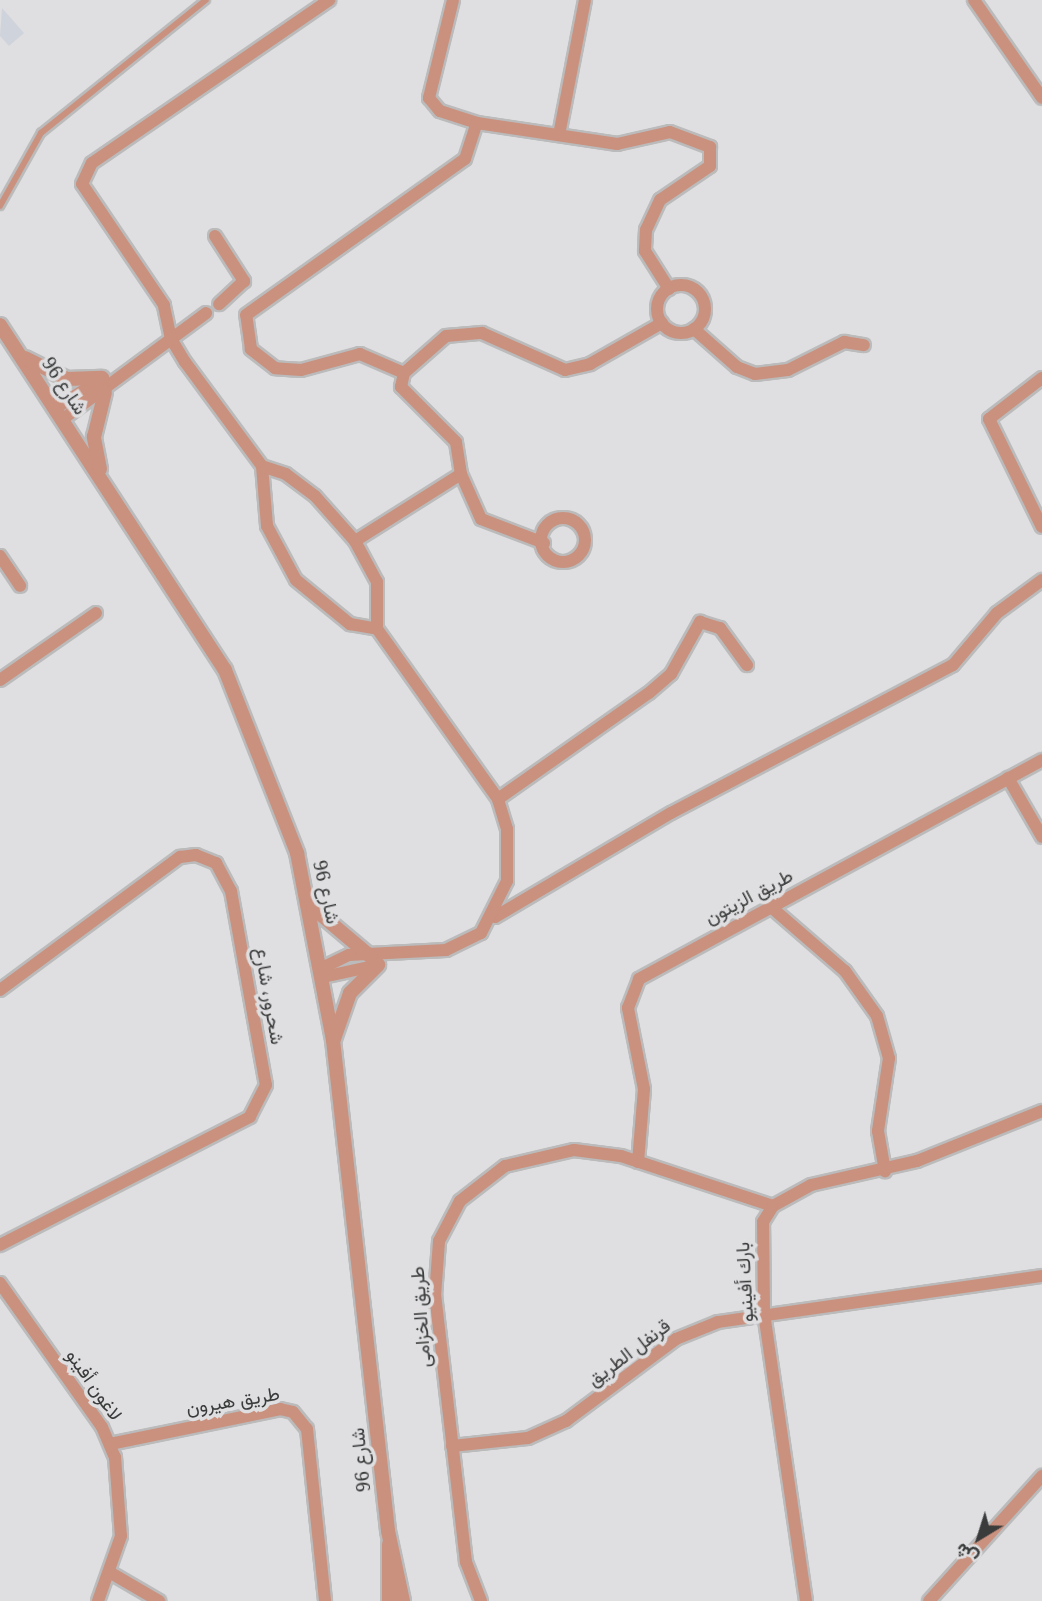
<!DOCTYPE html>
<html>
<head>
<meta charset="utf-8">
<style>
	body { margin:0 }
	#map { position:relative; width:1042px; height:1601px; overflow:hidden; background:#dfdfe1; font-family:"Noto Serif",Vazirmatn,serif }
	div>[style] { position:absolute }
	.built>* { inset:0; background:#cfd3db }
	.roads { filter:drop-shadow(2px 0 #bbbbbc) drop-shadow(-2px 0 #bbbbbc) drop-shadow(0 2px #bbbbbc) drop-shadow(0 -2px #bbbbbc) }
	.service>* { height:6px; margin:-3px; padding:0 3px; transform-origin:3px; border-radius:3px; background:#ca917e }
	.minor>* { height:12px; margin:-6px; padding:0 6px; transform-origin:6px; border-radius:6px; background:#ca917e }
	.minor>.ring { margin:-6px; padding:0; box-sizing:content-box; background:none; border:12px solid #ca917e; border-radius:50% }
	.tertiary>* { height:14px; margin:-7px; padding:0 7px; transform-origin:7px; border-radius:7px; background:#ca917e }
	span { translate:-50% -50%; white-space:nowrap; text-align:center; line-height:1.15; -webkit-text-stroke:7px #dfdfe1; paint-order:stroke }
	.street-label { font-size:19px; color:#3a3b3b }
	.north { position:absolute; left:944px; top:1503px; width:70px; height:70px; -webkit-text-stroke:5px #dfdfe1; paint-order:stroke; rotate:218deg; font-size:19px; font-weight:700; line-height:28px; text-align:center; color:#3a3b3b }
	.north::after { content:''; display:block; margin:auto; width:24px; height:32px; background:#3a3b3b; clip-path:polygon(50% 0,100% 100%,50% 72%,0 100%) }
</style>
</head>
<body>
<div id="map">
	<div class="built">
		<div style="clip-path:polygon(2px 8px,24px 33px,9px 46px,0 36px)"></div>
	</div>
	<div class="roads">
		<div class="service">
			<div style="left:0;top:206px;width:84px;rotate:-60.7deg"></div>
			<div style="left:41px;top:133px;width:212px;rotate:-38.9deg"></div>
		</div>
		<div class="minor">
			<div style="left:453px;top:0;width:101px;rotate:103.8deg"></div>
			<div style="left:429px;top:98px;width:17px;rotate:50deg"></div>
			<div style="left:440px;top:111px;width:39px;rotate:18deg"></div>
			<div style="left:477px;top:123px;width:142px;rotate:8.5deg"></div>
			<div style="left:617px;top:144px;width:54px;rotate:-12.8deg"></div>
			<div style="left:670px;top:132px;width:43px;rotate:20.6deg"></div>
			<div style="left:710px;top:147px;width:19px;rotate:90deg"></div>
			<div style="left:710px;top:166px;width:60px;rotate:145.8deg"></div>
			<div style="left:660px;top:200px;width:33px;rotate:115deg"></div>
			<div style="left:646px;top:230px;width:21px;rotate:93deg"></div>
			<div style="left:645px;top:251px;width:45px;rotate:57.7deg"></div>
			<div style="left:974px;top:0;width:119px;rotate:55.2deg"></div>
			<div style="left:559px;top:135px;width:137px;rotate:-79.1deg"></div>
			<div style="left:215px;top:236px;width:54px;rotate:57.2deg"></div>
			<div style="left:244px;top:281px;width:34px;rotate:137deg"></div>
			<div class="ring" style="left:657px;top:285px;width:36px;height:36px"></div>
			<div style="left:694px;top:329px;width:57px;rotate:41.5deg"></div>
			<div style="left:737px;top:367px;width:19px;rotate:21deg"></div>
			<div style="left:755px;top:374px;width:33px;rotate:-7deg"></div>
			<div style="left:788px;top:370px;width:63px;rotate:-26.6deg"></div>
			<div style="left:844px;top:342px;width:20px;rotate:9deg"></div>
			<div style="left:404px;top:373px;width:48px;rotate:-156.6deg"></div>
			<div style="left:360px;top:354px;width:61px;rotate:164.8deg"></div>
			<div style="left:301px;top:370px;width:26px;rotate:-176deg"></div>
			<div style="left:275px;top:368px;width:31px;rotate:-142deg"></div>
			<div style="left:251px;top:349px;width:34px;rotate:-98deg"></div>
			<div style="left:246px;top:315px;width:269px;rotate:-35.5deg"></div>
			<div style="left:465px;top:159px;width:38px;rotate:-72deg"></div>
			<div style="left:1042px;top:378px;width:67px;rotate:142.3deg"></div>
			<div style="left:989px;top:419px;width:120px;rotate:63.9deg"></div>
			<div style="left:56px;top:408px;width:56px;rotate:-32.6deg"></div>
			<div style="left:63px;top:419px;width:178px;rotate:-36.5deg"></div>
			<div style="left:262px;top:466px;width:60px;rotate:85.2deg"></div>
			<div style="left:267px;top:526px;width:61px;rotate:61.8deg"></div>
			<div style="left:296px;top:580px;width:70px;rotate:39.2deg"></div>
			<div style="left:350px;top:624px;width:27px;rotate:10deg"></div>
			<div class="ring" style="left:541px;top:518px;width:32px;height:32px"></div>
			<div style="left:355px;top:541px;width:125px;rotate:-32.3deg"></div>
			<div style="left:544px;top:543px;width:67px;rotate:-159.1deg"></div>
			<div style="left:481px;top:519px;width:49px;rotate:-114deg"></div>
			<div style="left:461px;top:474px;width:32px;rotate:-99deg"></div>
			<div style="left:456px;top:442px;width:78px;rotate:-135deg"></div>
			<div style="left:401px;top:387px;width:14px;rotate:-78deg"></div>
			<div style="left:404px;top:373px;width:56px;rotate:-41.4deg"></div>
			<div style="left:446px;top:336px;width:36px;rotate:-5deg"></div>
			<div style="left:482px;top:333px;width:91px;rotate:24deg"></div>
			<div style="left:565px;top:370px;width:26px;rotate:-13deg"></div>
			<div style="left:590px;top:364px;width:83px;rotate:-29.7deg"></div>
			<div style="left:0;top:556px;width:36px;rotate:56deg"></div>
			<div style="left:0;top:680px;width:117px;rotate:-34.9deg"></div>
			<div style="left:1008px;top:778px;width:68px;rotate:60deg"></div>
			<div style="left:498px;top:799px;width:184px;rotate:-35.1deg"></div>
			<div style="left:649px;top:693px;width:29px;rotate:-41deg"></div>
			<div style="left:671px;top:674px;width:60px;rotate:-60.9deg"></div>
			<div style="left:700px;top:622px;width:21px;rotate:17deg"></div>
			<div style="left:720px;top:628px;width:46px;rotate:53.9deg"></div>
			<div style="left:771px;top:907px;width:98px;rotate:40.9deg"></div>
			<div style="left:845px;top:971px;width:55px;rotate:54.6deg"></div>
			<div style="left:877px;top:1016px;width:44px;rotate:74.1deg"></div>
			<div style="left:889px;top:1058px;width:74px;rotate:98.6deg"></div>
			<div style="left:878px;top:1131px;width:41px;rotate:80.1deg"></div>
			<div style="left:495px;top:917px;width:204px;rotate:-30.6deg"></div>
			<div style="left:671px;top:813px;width:318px;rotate:-27.7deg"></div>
			<div style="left:953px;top:665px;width:68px;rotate:-49.8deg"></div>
			<div style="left:997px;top:613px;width:56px;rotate:-36.3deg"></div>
			<div style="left:322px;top:968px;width:30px;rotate:-26deg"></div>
			<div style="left:349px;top:955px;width:97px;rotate:-3deg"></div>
			<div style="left:446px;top:950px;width:39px;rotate:-26deg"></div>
			<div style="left:481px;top:933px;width:58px;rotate:-63.4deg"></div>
			<div style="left:507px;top:881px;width:52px;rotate:-90deg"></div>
			<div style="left:507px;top:829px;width:31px;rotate:-107deg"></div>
			<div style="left:498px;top:799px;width:209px;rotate:-125.4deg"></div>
			<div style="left:377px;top:629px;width:47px;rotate:-90deg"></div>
			<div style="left:377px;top:582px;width:47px;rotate:-118.2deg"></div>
			<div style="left:355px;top:541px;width:60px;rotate:-131.6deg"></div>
			<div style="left:315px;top:496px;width:36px;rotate:-143deg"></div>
			<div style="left:286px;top:474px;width:25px;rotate:-162deg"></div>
			<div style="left:262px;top:466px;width:129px;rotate:-126.5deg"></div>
			<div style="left:185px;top:362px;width:27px;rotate:-121deg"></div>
			<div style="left:171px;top:339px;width:35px;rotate:-102deg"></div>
			<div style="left:164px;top:305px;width:146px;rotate:-124.1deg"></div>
			<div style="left:82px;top:184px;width:23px;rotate:-65deg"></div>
			<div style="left:92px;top:163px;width:288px;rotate:-34.5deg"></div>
			<div style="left:323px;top:977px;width:56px;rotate:-12.3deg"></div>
			<div style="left:0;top:990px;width:224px;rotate:-36.5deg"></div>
			<div style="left:180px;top:857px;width:16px;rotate:-7deg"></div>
			<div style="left:196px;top:855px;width:22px;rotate:22deg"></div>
			<div style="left:216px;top:863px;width:32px;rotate:62deg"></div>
			<div style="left:231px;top:891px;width:197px;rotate:79.8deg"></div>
			<div style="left:266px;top:1085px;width:36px;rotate:117deg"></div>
			<div style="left:250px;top:1117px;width:281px;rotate:152.9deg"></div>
			<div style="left:638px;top:1162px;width:73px;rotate:-85.3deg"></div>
			<div style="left:644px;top:1089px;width:83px;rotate:-101.2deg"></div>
			<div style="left:628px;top:1008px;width:31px;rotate:-69deg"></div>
			<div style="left:639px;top:979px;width:459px;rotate:-28.5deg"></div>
			<div style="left:0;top:1283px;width:176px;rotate:54.7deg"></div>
			<div style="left:102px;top:1427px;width:33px;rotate:67deg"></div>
			<div style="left:115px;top:1457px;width:79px;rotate:85.7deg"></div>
			<div style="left:121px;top:1536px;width:69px;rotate:109.5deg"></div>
			<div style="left:110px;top:1444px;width:174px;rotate:-11.6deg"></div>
			<div style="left:280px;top:1409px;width:13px;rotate:13deg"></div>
			<div style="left:293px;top:1412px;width:22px;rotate:51deg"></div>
			<div style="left:307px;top:1429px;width:173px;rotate:84deg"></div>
			<div style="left:452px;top:1446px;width:76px;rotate:-6deg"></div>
			<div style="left:528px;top:1438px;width:42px;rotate:-24.1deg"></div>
			<div style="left:566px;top:1421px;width:137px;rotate:-36.7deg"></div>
			<div style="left:676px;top:1339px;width:45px;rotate:-22deg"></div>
			<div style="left:718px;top:1322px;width:327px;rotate:-8.1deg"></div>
			<div style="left:111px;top:1573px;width:56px;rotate:30.3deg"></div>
			<div style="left:481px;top:1601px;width:42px;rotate:-111deg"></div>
			<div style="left:466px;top:1562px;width:268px;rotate:-96.6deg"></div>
			<div style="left:435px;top:1296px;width:55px;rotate:-85.8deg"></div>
			<div style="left:439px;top:1241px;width:45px;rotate:-62.3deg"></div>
			<div style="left:460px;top:1201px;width:57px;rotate:-37.9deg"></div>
			<div style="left:505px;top:1166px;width:71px;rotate:-13.1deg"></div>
			<div style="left:574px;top:1150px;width:47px;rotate:7.3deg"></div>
			<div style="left:621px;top:1156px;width:160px;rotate:18.2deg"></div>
			<div style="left:806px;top:1601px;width:291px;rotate:-98.3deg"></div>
			<div style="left:764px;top:1313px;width:91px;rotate:-90.6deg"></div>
			<div style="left:763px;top:1222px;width:19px;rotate:-58deg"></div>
			<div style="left:773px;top:1206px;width:43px;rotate:-28.9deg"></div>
			<div style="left:811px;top:1185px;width:109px;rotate:-12.8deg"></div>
			<div style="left:917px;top:1161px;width:135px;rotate:-21.8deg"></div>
			<div style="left:929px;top:1601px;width:169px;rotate:-47.9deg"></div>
		</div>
		<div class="tertiary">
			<div style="left:0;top:325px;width:412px;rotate:56.9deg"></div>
			<div style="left:225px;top:670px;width:197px;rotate:68.5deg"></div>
			<div style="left:297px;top:853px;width:190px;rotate:79.1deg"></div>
			<div style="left:333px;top:1040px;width:494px;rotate:83.6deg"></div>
			<div style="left:388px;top:1531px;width:72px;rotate:77.9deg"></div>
			<div style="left:25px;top:358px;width:47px;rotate:26.6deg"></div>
			<div style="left:67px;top:379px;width:35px;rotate:-2deg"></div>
			<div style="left:100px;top:469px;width:33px;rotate:-101deg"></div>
			<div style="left:94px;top:437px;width:46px;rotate:-76.3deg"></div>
			<div style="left:313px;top:908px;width:75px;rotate:40.1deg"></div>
			<div style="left:334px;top:1039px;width:49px;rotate:-70.8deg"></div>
			<div style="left:350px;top:993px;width:40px;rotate:-45deg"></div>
			<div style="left:389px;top:1601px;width:57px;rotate:-90deg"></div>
		</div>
	</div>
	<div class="street-label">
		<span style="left:64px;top:386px;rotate:56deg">شارع 96</span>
		<span style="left:326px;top:892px;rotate:77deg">شارع 96</span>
		<span style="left:749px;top:897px;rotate:-28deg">طريق الزيتون</span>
		<span style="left:269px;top:996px;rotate:80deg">شحرور، شارع</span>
		<span style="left:745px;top:1282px;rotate:-93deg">بارك أفينيو</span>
		<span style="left:421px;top:1317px;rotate:-94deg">طريق الخزامى</span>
		<span style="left:629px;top:1353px;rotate:-37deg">قرنفل الطريق</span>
		<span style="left:94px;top:1385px;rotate:55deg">لاغون أفينو</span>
		<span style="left:233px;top:1401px;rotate:-9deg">طريق هيرون</span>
		<span style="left:361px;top:1460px;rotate:-96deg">شارع 96</span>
	</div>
	<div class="north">ش</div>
</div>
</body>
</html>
